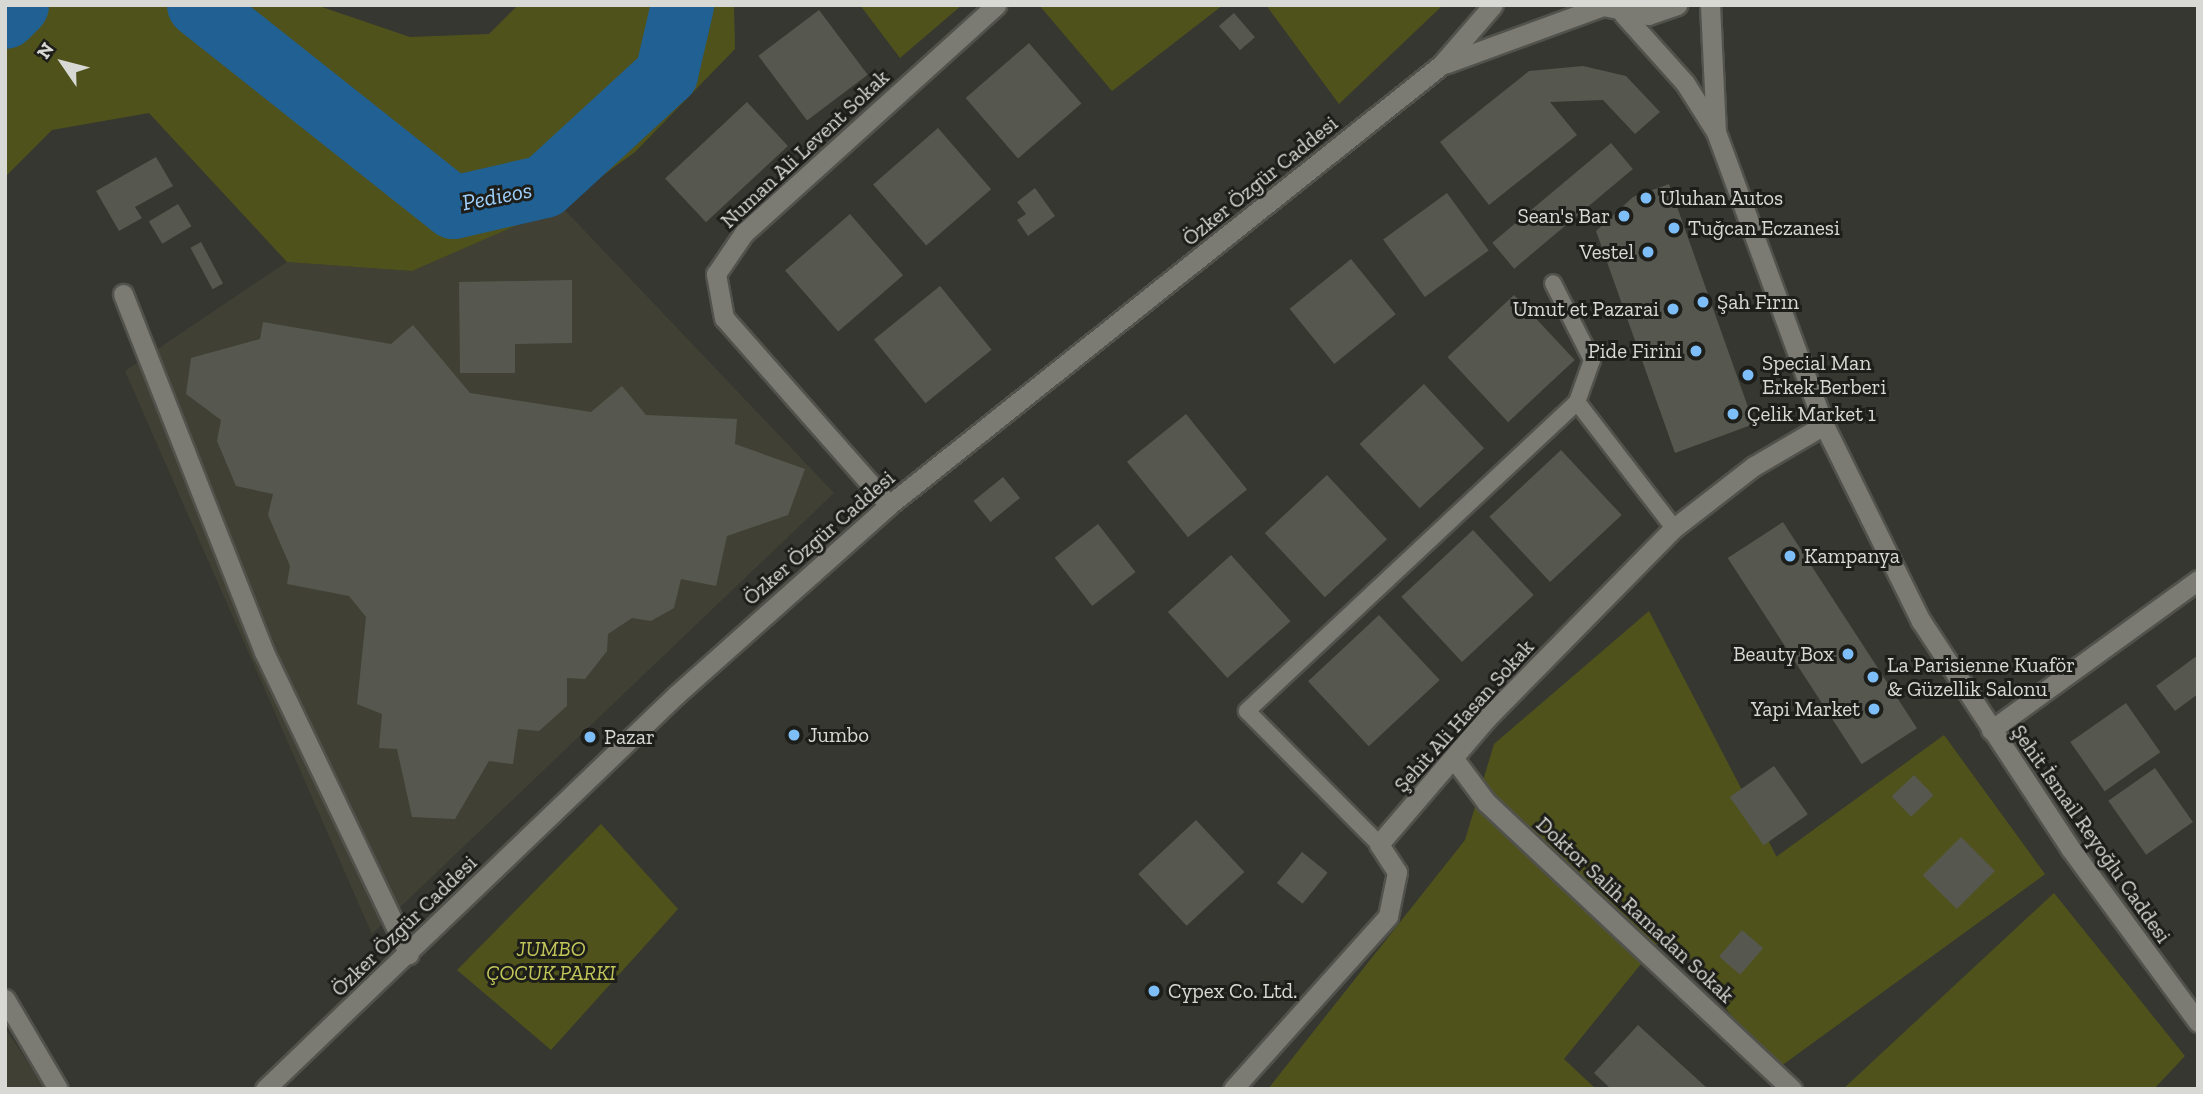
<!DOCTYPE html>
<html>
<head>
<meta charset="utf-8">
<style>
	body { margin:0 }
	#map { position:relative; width:2203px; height:1094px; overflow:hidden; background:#363730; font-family:"Zilla Slab",serif }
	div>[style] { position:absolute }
	.built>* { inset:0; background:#404134 }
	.green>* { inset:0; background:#50521c; transform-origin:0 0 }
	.river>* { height:63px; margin:-31.5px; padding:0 31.5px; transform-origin:31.5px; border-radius:31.5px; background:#216093 }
	.building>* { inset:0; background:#56574f; transform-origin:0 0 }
	.roads { filter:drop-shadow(2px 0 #52524d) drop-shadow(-2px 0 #52524d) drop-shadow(0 2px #52524d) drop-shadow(0 -2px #52524d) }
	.service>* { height:16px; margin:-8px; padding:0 8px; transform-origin:8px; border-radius:8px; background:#7b7b73 }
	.minor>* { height:19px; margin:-9.5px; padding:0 9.5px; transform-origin:9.5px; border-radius:9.5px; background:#7b7b73 }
	.tertiary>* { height:19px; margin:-9.5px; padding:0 9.5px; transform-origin:9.5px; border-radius:9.5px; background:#7b7b73 }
	.secondary>* { height:19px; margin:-9.5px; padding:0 9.5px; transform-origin:9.5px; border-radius:9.5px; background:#7b7b73 }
	.dots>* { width:19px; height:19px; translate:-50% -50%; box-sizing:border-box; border:4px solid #1d1e1a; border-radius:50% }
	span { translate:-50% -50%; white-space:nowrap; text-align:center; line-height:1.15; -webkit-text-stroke:6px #1d1e1a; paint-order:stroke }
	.street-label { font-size:21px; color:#d8d9d4 }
	.poi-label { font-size:21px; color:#d8d9d4 }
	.left { translate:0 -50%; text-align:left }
	.right { translate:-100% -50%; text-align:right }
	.park-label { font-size:21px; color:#c3c759; font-style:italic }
	.water-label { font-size:23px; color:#a0d0fc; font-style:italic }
	.frame { position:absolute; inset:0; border:7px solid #d8d9d4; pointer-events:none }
	.north { position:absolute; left:28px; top:28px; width:70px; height:70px; -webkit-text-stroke:5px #1d1e1a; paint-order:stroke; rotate:305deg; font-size:19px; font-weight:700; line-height:28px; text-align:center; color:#d8d9d4 }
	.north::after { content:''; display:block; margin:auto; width:24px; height:32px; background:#d8d9d4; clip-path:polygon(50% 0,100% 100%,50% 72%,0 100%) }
</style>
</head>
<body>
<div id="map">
	<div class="built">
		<div style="clip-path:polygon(561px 206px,834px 493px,372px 934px,125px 371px,287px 262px,412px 271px)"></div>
		<div style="clip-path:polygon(5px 1028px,46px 1089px,5px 1089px)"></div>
	</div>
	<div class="green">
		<div style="clip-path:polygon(5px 5px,316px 5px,410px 37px,489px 34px,518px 5px,734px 5px,735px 49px,635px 152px,561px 206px,412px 271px,287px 262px,149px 113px,52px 130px,5px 177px)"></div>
		<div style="clip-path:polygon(860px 5px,962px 5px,900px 58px)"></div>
		<div style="clip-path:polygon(1039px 5px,1223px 5px,1112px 91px)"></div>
		<div style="clip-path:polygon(1266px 5px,1443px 5px,1339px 104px)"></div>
		<div style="clip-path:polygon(1649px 611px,1783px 869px,1694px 960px,1666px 933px,1564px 1059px,1596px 1089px,1268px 1089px,1465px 840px,1494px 744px)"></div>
		<div style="left:1944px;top:735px;width:172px;height:337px;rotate:54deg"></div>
		<div style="clip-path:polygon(601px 824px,678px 909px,551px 1050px,457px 970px)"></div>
		<div style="clip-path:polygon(2054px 893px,2185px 1056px,2154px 1089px,1843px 1089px)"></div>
	</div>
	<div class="river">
		<div style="left:198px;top:5px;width:325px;rotate:38.4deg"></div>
		<div style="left:453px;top:207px;width:93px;rotate:-13deg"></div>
		<div style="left:544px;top:186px;width:166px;rotate:-42.6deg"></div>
		<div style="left:666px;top:74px;width:71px;rotate:-76.9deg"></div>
		<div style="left:5px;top:17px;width:17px;rotate:-45deg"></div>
	</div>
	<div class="building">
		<div style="left:819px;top:10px;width:81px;height:76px;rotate:53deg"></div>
		<div style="left:1234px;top:13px;width:32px;height:20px;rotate:49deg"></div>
		<div style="left:1029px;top:43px;width:80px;height:84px;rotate:49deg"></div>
		<div style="clip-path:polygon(1583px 66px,1626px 76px,1660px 112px,1635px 134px,1603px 100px,1550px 102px,1577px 135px,1489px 205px,1440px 142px,1529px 71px)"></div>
		<div style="left:747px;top:102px;width:60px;height:112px;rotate:47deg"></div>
		<div style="left:938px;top:128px;width:81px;height:86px;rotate:49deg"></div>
		<div style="left:1611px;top:143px;width:34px;height:155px;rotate:50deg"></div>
		<div style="clip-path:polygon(156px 157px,173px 186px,135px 207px,142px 218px,119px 231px,96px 191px)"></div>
		<div style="clip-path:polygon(1669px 184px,1754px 424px,1675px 453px,1596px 231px,1633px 197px)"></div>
		<div style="clip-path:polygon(1035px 188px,1055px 216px,1028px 236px,1017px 220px,1026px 214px,1017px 202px)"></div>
		<div style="left:1447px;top:193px;width:71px;height:79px;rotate:54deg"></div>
		<div style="left:178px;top:204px;width:26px;height:34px;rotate:59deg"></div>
		<div style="left:850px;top:214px;width:81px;height:86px;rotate:49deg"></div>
		<div style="left:201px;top:242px;width:47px;height:12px;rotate:62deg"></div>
		<div style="left:1351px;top:259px;width:71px;height:79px;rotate:51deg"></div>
		<div style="clip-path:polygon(572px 280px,572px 343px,515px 344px,515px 373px,460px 373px,459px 282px)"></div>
		<div style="left:940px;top:286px;width:82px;height:85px;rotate:51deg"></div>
		<div style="left:1514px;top:295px;width:89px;height:91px;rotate:47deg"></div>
		<div style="clip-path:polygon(263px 322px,391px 344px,413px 325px,470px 393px,591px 412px,622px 386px,646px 415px,737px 419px,735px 444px,805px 469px,788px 515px,727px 536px,716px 586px,681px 579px,674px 608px,651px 621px,632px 618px,608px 634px,607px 651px,585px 679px,567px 678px,567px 706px,539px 731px,518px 729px,513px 764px,489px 761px,455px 819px,412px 817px,397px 749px,379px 748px,382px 714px,357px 704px,366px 617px,349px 596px,287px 584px,290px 566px,268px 515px,273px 494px,236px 486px,217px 441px,221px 420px,186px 394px,191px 358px,260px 339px)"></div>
		<div style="left:1424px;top:384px;width:88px;height:88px;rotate:47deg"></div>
		<div style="left:1186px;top:414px;width:97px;height:76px;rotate:51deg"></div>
		<div style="left:1561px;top:450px;width:89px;height:98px;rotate:47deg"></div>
		<div style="left:1327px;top:475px;width:88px;height:85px;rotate:47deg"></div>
		<div style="left:1003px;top:477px;width:27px;height:38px;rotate:51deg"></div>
		<div style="left:1783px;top:522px;width:246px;height:66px;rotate:57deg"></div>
		<div style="left:1098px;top:524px;width:61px;height:55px;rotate:52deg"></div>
		<div style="left:1473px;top:530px;width:89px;height:98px;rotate:47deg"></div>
		<div style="left:1231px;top:555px;width:89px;height:85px;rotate:48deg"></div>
		<div style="left:1379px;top:615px;width:89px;height:97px;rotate:47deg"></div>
		<div style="clip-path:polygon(2198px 655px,2198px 694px,2175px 711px,2156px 686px)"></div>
		<div style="left:2126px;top:703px;width:60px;height:68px;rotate:55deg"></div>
		<div style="left:1774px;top:766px;width:59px;height:54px;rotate:55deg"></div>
		<div style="left:2155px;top:768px;width:66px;height:57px;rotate:55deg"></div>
		<div style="left:1914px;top:775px;width:28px;height:31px;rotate:46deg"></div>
		<div style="left:1196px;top:820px;width:71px;height:79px;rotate:47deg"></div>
		<div style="left:1961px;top:837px;width:48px;height:54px;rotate:45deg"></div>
		<div style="left:1302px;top:852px;width:33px;height:40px;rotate:39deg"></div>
		<div style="left:1742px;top:930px;width:28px;height:35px;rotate:41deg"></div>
		<div style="clip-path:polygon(1638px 1025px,1708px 1089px,1611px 1089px,1594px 1073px)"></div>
	</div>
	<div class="roads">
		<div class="service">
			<div style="left:1577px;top:402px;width:159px;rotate:52.4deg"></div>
			<div style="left:1379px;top:844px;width:187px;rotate:-134.8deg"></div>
			<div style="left:1247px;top:711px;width:452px;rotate:-43.1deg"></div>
			<div style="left:1577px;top:402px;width:45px;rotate:-70.3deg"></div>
			<div style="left:1592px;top:360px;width:86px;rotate:-116.9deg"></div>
		</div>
		<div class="minor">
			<div style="left:123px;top:294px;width:385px;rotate:68.5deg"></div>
			<div style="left:264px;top:652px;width:335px;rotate:64.4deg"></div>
			<div style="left:889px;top:505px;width:249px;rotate:-131.4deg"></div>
			<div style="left:724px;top:318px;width:45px;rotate:-100.3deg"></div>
			<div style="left:716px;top:274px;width:50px;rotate:-55.7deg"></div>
			<div style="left:744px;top:233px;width:340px;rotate:-42.1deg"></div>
			<div style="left:1991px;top:730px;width:256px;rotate:-35.9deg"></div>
			<div style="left:1454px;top:759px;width:54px;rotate:53.3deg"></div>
			<div style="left:1486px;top:802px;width:420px;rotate:43.2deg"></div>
			<div style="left:5px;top:999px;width:104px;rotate:59.5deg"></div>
			<div style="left:1233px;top:1089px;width:232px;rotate:-48.1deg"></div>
			<div style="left:1388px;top:916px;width:45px;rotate:-78.4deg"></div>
			<div style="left:1397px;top:872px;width:33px;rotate:-123deg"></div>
			<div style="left:1379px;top:844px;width:166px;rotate:-49.4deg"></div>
			<div style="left:1487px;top:718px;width:267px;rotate:-45.5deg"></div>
			<div style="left:1674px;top:528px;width:101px;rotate:-37.8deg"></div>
			<div style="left:1754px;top:466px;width:81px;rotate:-30.4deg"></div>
		</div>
		<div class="tertiary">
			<div style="left:1710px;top:5px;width:125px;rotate:87.3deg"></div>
			<div style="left:1624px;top:15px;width:91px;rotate:48.1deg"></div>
			<div style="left:1685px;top:83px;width:58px;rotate:57.7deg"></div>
			<div style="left:1716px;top:132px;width:312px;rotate:69.8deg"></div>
			<div style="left:1824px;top:425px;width:219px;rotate:63.7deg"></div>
			<div style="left:1921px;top:621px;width:272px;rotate:56.7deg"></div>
			<div style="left:2070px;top:848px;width:216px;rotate:53.7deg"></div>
		</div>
		<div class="secondary">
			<div style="left:1598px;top:5px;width:51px;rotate:11.3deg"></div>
			<div style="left:1648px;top:15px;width:31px;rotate:-19deg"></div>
			<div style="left:1447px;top:63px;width:163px;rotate:-20.1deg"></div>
			<div style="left:265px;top:1089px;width:569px;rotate:-43.79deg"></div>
			<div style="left:676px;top:695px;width:285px;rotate:-41.7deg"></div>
			<div style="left:889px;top:505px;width:706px;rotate:-38.56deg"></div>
			<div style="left:1441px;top:65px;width:79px;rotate:-49.1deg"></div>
		</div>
	</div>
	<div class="dots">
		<div style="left:1646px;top:198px;background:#7dbef9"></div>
		<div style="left:1624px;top:216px;background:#7dbef9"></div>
		<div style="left:1674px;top:228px;background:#7dbef9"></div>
		<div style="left:1648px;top:252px;background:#7dbef9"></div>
		<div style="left:1703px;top:302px;background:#7dbef9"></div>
		<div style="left:1673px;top:309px;background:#7dbef9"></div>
		<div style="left:1696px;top:351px;background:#7dbef9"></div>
		<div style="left:1748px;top:375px;background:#7dbef9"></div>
		<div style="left:1733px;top:414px;background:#7dbef9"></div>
		<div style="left:1790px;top:556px;background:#7dbef9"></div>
		<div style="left:1848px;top:654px;background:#7dbef9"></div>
		<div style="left:1873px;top:677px;background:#7dbef9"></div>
		<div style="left:1874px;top:709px;background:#7dbef9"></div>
		<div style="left:794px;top:735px;background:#7dbef9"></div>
		<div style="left:590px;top:737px;background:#7dbef9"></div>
		<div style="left:1154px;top:991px;background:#7dbef9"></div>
	</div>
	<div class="street-label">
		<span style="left:805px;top:149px;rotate:-43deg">Numan Ali Levent Sokak</span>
		<span style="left:1260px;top:181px;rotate:-39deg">Özker Özgür Caddesi</span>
		<span style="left:819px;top:538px;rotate:-41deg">Özker Özgür Caddesi</span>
		<span style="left:1464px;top:716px;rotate:-48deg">Şehit Ali Hasan Sokak</span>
		<span style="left:2091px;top:834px;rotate:55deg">Şehit İsmail Reyoğlu Caddesi</span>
		<span style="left:1635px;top:910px;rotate:43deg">Doktor Salih Ramadan Sokak</span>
		<span style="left:404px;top:926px;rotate:-44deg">Özker Özgür Caddesi</span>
	</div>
	<div class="poi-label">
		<span class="left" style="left:1660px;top:198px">Uluhan Autos</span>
		<span class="right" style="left:1610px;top:216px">Sean's Bar</span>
		<span class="left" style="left:1688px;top:228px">Tuğcan Eczanesi</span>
		<span class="right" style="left:1634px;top:252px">Vestel</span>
		<span class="left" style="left:1717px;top:302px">Şah Fırın</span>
		<span class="right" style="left:1659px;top:309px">Umut et Pazarai</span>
		<span class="right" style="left:1682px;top:351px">Pide Firini</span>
		<span class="left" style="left:1762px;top:375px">Special Man<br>Erkek Berberi</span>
		<span class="left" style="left:1747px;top:414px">Çelik Market 1</span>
		<span class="left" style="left:1804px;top:556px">Kampanya</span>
		<span class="right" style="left:1834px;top:654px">Beauty Box</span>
		<span class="left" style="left:1887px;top:677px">La Parisienne Kuaför<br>&amp; Güzellik Salonu</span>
		<span class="right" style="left:1860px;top:709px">Yapi Market</span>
		<span class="left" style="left:808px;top:735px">Jumbo</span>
		<span class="left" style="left:604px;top:737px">Pazar</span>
		<span class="left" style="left:1168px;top:991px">Cypex Co. Ltd.</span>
	</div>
	<div class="park-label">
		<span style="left:551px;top:961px">JUMBO<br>ÇOCUK PARKI</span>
	</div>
	<div class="water-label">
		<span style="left:497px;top:196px;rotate:-11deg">Pedieos</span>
	</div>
	<div class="frame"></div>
	<div class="north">N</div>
</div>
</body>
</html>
